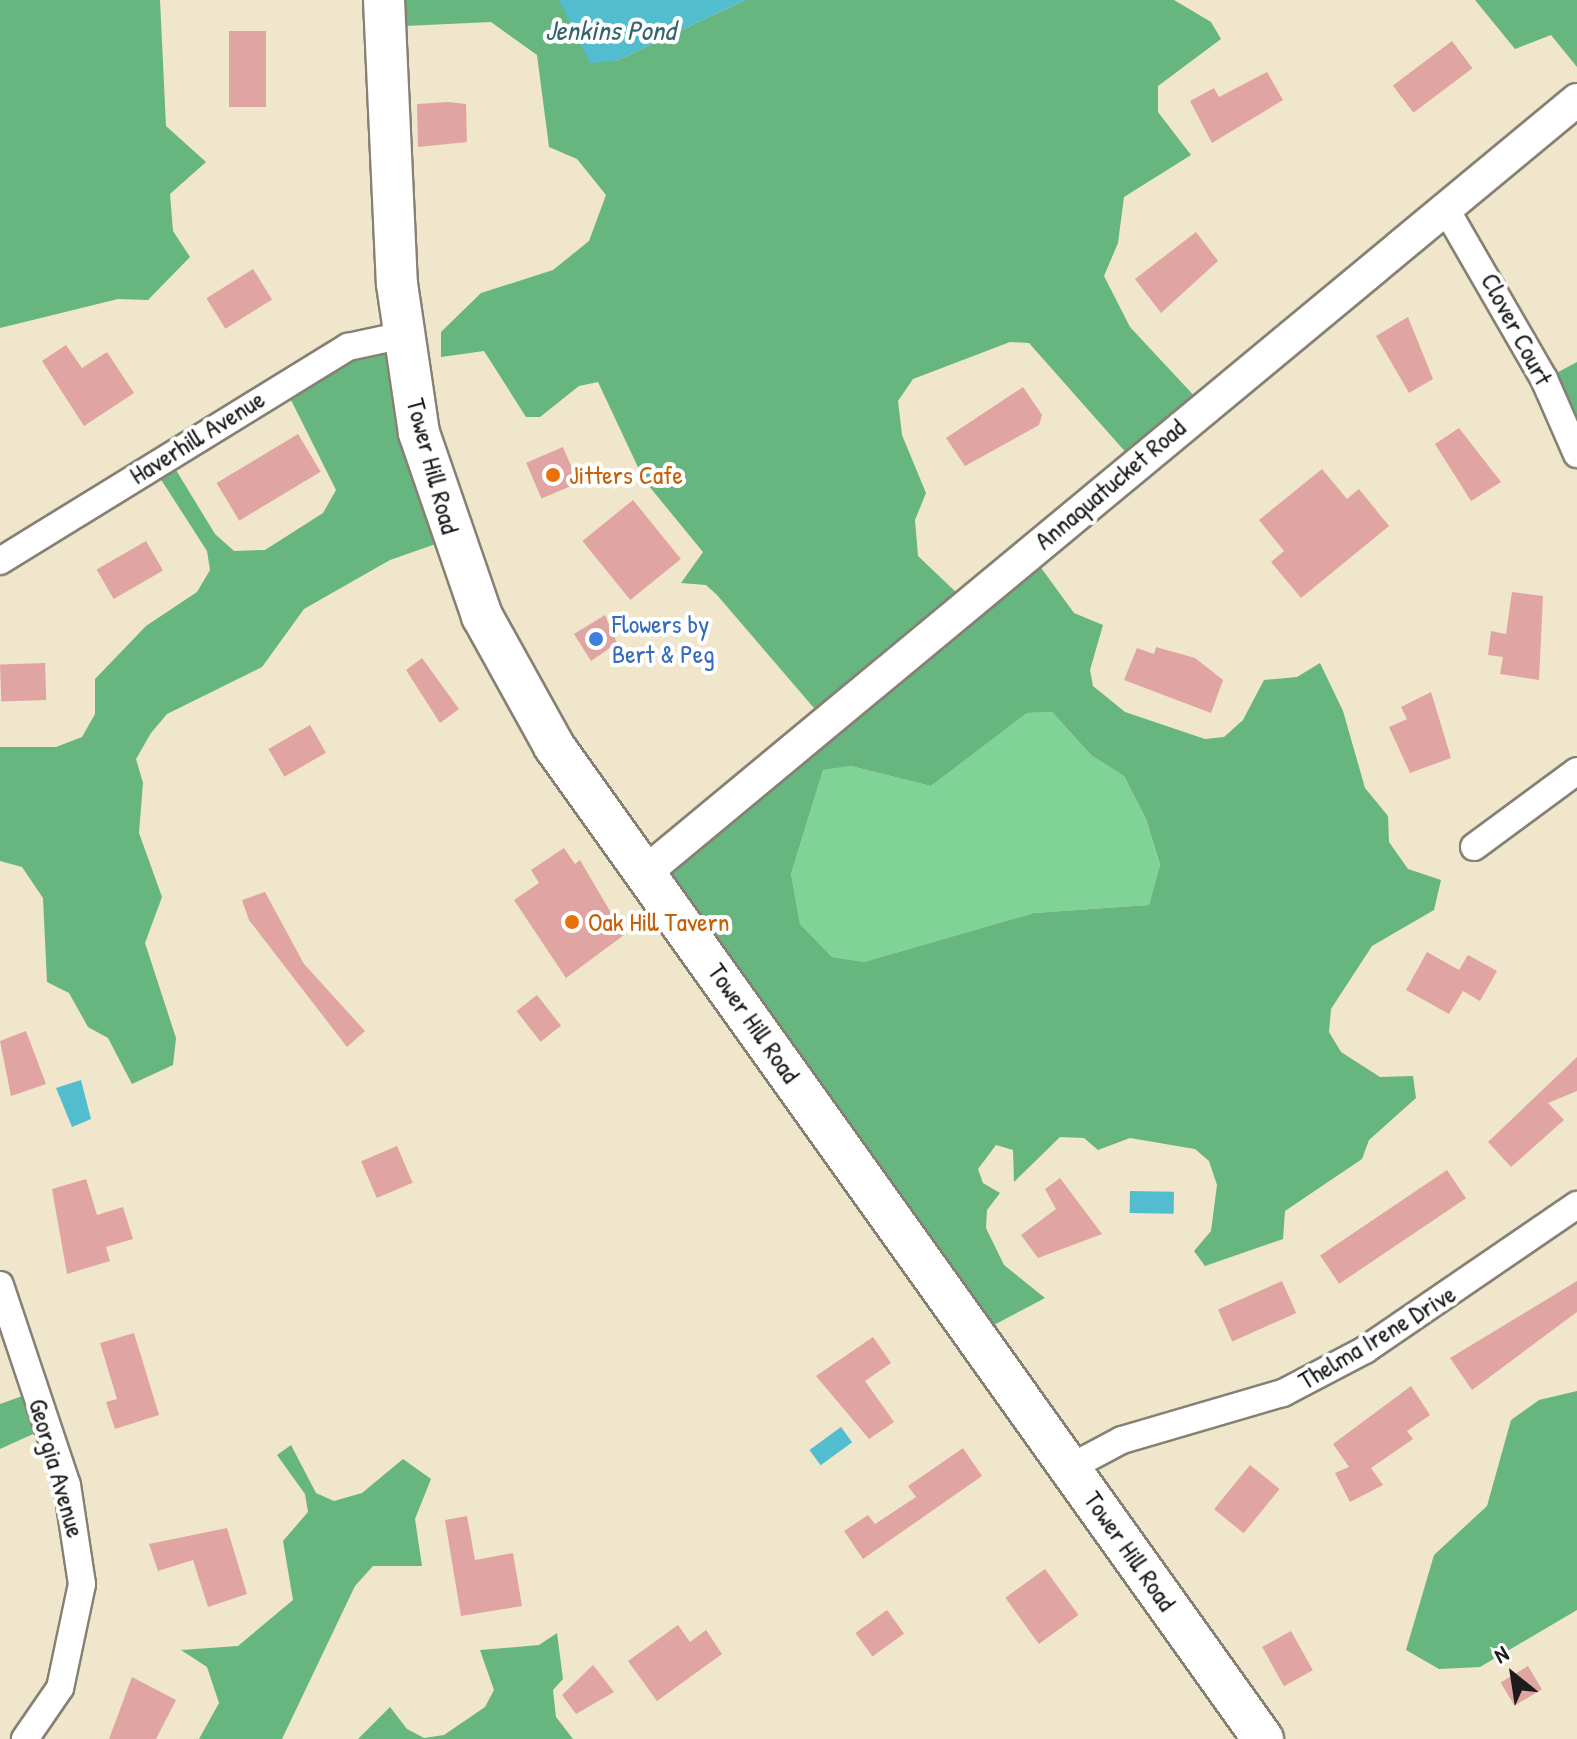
<!DOCTYPE html>
<html>
<head>
<meta charset="utf-8">
<style>
	body { margin:0 }
	#map { position:relative; width:1577px; height:1739px; overflow:hidden; background:#f0e6cb; font-family:"Patrick Hand",sans-serif }
	div>[style] { position:absolute }
	.green>* { inset:0; background:#7fd396 }
	.forest>* { inset:0; background:#67b57f }
	.water>* { inset:0; background:#52bdce; transform-origin:0 0 }
	.building>* { inset:0; background:#e0a5a2; transform-origin:0 0 }
	.roads { filter:drop-shadow(2px 0 #868174) drop-shadow(-2px 0 #868174) drop-shadow(0 2px #868174) drop-shadow(0 -2px #868174) }
	.minor>* { height:26px; margin:-13px; padding:0 13px; transform-origin:13px; border-radius:13px; background:#fff }
	.tertiary>* { height:32px; margin:-16px; padding:0 16px; transform-origin:16px; border-radius:16px; background:#fff }
	.primary>* { height:40px; margin:-20px; padding:0 20px; transform-origin:20px; border-radius:20px; background:#fff }
	.dots>* { width:22px; height:22px; translate:-50% -50%; box-sizing:border-box; border:4px solid #fff; border-radius:50% }
	span { translate:-50% -50%; white-space:nowrap; text-align:center; line-height:1.15; -webkit-text-stroke:8px #fff; paint-order:stroke }
	.street-label { font-size:26px; color:#1c1c1c }
	.food-label { font-size:26px; color:#c56008 }
	.left { translate:0 -50%; text-align:left }
	.shop-label { font-size:26px; color:#366cbe }
	.water-label { font-size:28px; color:#34646c; font-style:italic }
	.north { position:absolute; left:1473px; top:1635px; width:80px; height:80px; -webkit-text-stroke:6px #fff; paint-order:stroke; rotate:330deg; font-size:22px; font-weight:700; line-height:32px; text-align:center; color:#1c1c1c }
	.north::after { content:''; display:block; margin:auto; width:28px; height:36px; background:#1c1c1c; clip-path:polygon(50% 0,100% 100%,50% 72%,0 100%) }
</style>
</head>
<body>
<div id="map">
	<div class="green">
		<div style="clip-path:polygon(1052px 712px,1091px 755px,1124px 776px,1146px 819px,1160px 866px,1149px 905px,1034px 913px,864px 962px,832px 957px,800px 924px,791px 874px,823px 770px,851px 766px,931px 786px,1027px 713px)"></div>
	</div>
	<div class="forest">
		<div style="clip-path:polygon(0 0,160px 0,166px 126px,206px 162px,170px 194px,173px 231px,190px 257px,148px 300px,118px 299px,0 328px)"></div>
		<div style="clip-path:polygon(evenodd,381px 0,559px 0,616px 61px,745px 0,1174px 0,1211px 22px,1221px 39px,1158px 86px,1158px 112px,1191px 155px,1124px 197px,1118px 243px,1104px 276px,1130px 327px,1198px 400px,1129px 456px,1029px 343px,1010px 342px,913px 379px,898px 401px,902px 435px,926px 493px,915px 520px,918px 556px,959px 595px,1031px 554px,1074px 613px,1103px 625px,1090px 670px,1093px 686px,1125px 712px,1205px 739px,1224px 737px,1243px 720px,1264px 680px,1297px 677px,1320px 663px,1343px 711px,1365px 788px,1388px 816px,1389px 842px,1408px 869px,1441px 880px,1434px 910px,1372px 946px,1331px 1009px,1329px 1032px,1341px 1052px,1380px 1077px,1413px 1076px,1416px 1098px,1369px 1140px,1362px 1159px,1285px 1211px,1283px 1239px,1205px 1266px,1194px 1251px,1211px 1231px,1217px 1185px,1209px 1161px,1195px 1149px,1130px 1138px,1098px 1150px,1084px 1138px,1060px 1137px,1014px 1182px,1013px 1150px,996px 1145px,978px 1169px,983px 1183px,1000px 1193px,987px 1210px,986px 1228px,1004px 1265px,1045px 1298px,975px 1335px,648px 873px,826px 722px,717px 595px,706px 585px,681px 583px,703px 552px,644px 480px,598px 382px,579px 386px,540px 417px,526px 417px,484px 351px,441px 357px,441px 332px,481px 293px,553px 270px,589px 241px,606px 195px,577px 159px,549px 147px,537px 55px,491px 22px,383px 27px,381px 0,1052px 712px,1091px 755px,1124px 776px,1146px 819px,1160px 865px,1149px 905px,1034px 913px,864px 962px,832px 957px,800px 924px,791px 874px,823px 770px,851px 766px,931px 786px,1027px 713px,1052px 712px)"></div>
		<div style="clip-path:polygon(1475px 0,1577px 0,1577px 67px,1551px 35px,1515px 49px)"></div>
		<div style="clip-path:polygon(399px 332px,450px 539px,390px 560px,304px 609px,262px 667px,167px 714px,151px 733px,136px 759px,143px 783px,139px 833px,162px 897px,145px 943px,176px 1038px,173px 1065px,132px 1084px,108px 1038px,88px 1027px,69px 993px,47px 982px,43px 898px,22px 867px,0 861px,0 747px,56px 747px,82px 737px,95px 714px,95px 679px,146px 626px,197px 592px,210px 570px,207px 551px,151px 464px,168px 457px,215px 534px,234px 551px,265px 550px,323px 513px,336px 490px,283px 384px)"></div>
		<div style="clip-path:polygon(1577px 362px,1577px 419px,1565px 424px,1547px 378px)"></div>
		<div style="clip-path:polygon(1577px 1391px,1577px 1610px,1480px 1667px,1439px 1669px,1406px 1650px,1434px 1555px,1487px 1506px,1511px 1420px,1539px 1400px)"></div>
		<div style="clip-path:polygon(31px 1393px,44px 1429px,0 1449px,0 1404px)"></div>
		<div style="clip-path:polygon(291px 1445px,316px 1493px,334px 1501px,362px 1493px,403px 1459px,431px 1479px,415px 1519px,422px 1566px,373px 1566px,355px 1586px,282px 1739px,199px 1739px,219px 1703px,207px 1667px,181px 1650px,238px 1646px,293px 1600px,283px 1541px,308px 1512px,305px 1494px,277px 1455px)"></div>
		<div style="clip-path:polygon(557px 1633px,563px 1679px,553px 1690px,556px 1717px,573px 1739px,358px 1739px,390px 1707px,407px 1729px,424px 1738px,444px 1735px,485px 1707px,494px 1690px,480px 1650px,539px 1645px)"></div>
	</div>
	<div class="water">
		<div style="clip-path:polygon(559px 0,745px 0,616px 61px,590px 63px)"></div>
		<div style="clip-path:polygon(81px 1080px,91px 1119px,72px 1127px,56px 1088px)"></div>
		<div style="left:1130px;top:1191px;width:44px;height:22px;rotate:1deg"></div>
		<div style="left:841px;top:1427px;width:19px;height:39px;rotate:54deg"></div>
	</div>
	<div class="building">
		<div style="left:266px;top:31px;width:76px;height:37px;rotate:90deg"></div>
		<div style="left:1452px;top:41px;width:34px;height:74px;rotate:53deg"></div>
		<div style="clip-path:polygon(1267px 72px,1283px 100px,1212px 143px,1190px 101px,1214px 88px,1219px 97px)"></div>
		<div style="clip-path:polygon(448px 102px,466px 104px,467px 142px,418px 147px,417px 104px)"></div>
		<div style="clip-path:polygon(1196px 232px,1218px 261px,1161px 313px,1135px 279px)"></div>
		<div style="left:253px;top:269px;width:36px;height:55px;rotate:58deg"></div>
		<div style="clip-path:polygon(1408px 317px,1433px 379px,1409px 393px,1376px 336px)"></div>
		<div style="clip-path:polygon(66px 345px,82px 368px,107px 352px,134px 393px,84px 426px,42px 361px)"></div>
		<div style="clip-path:polygon(1023px 387px,1042px 415px,1039px 425px,965px 466px,946px 438px)"></div>
		<div style="clip-path:polygon(1459px 428px,1501px 482px,1471px 501px,1435px 444px)"></div>
		<div style="left:298px;top:434px;width:44px;height:95px;rotate:59deg"></div>
		<div style="left:563px;top:447px;width:39px;height:40px;rotate:67deg"></div>
		<div style="clip-path:polygon(1322px 469px,1347px 499px,1359px 489px,1389px 526px,1301px 598px,1271px 562px,1284px 551px,1259px 520px)"></div>
		<div style="left:633px;top:500px;width:76px;height:65px;rotate:51deg"></div>
		<div style="left:146px;top:541px;width:34px;height:57px;rotate:60deg"></div>
		<div style="clip-path:polygon(1512px 592px,1543px 596px,1539px 680px,1500px 674px,1503px 657px,1488px 655px,1491px 631px,1506px 634px)"></div>
		<div style="clip-path:polygon(605px 615px,617px 643px,591px 661px,574px 634px)"></div>
		<div style="clip-path:polygon(1156px 647px,1195px 658px,1223px 680px,1211px 713px,1124px 680px,1137px 648px,1154px 654px)"></div>
		<div style="clip-path:polygon(422px 658px,459px 709px,440px 723px,406px 670px)"></div>
		<div style="left:45px;top:663px;width:37px;height:45px;rotate:88deg"></div>
		<div style="clip-path:polygon(1431px 692px,1451px 758px,1410px 773px,1389px 727px,1407px 719px,1401px 707px)"></div>
		<div style="left:310px;top:725px;width:32px;height:48px;rotate:60deg"></div>
		<div style="clip-path:polygon(564px 848px,575px 864px,580px 860px,624px 935px,566px 978px,514px 900px,539px 883px,531px 870px)"></div>
		<div style="clip-path:polygon(265px 892px,304px 964px,365px 1031px,347px 1047px,249px 920px,242px 900px)"></div>
		<div style="clip-path:polygon(1427px 952px,1459px 970px,1468px 955px,1497px 971px,1480px 1001px,1463px 991px,1449px 1014px,1406px 990px)"></div>
		<div style="left:537px;top:995px;width:39px;height:26px;rotate:52deg"></div>
		<div style="clip-path:polygon(26px 1031px,46px 1084px,11px 1096px,0 1041px)"></div>
		<div style="clip-path:polygon(1577px 1057px,1577px 1091px,1548px 1103px,1564px 1120px,1511px 1167px,1488px 1142px)"></div>
		<div style="left:397px;top:1146px;width:40px;height:39px;rotate:67deg"></div>
		<div style="left:1447px;top:1170px;width:34px;height:153px;rotate:56deg"></div>
		<div style="clip-path:polygon(1060px 1178px,1102px 1234px,1038px 1258px,1021px 1235px,1056px 1209px,1045px 1189px)"></div>
		<div style="clip-path:polygon(86px 1179px,97px 1215px,123px 1207px,133px 1239px,106px 1247px,110px 1261px,67px 1274px,52px 1189px)"></div>
		<div style="left:1282px;top:1281px;width:35px;height:70px;rotate:66deg"></div>
		<div style="clip-path:polygon(1577px 1281px,1577px 1312px,1472px 1390px,1450px 1358px)"></div>
		<div style="clip-path:polygon(134px 1333px,159px 1415px,115px 1429px,106px 1402px,117px 1399px,100px 1343px)"></div>
		<div style="clip-path:polygon(873px 1337px,891px 1363px,865px 1381px,894px 1422px,869px 1439px,816px 1376px)"></div>
		<div style="clip-path:polygon(1411px 1386px,1430px 1415px,1407px 1431px,1413px 1439px,1371px 1468px,1383px 1485px,1350px 1502px,1335px 1473px,1349px 1467px,1333px 1444px)"></div>
		<div style="clip-path:polygon(963px 1448px,982px 1476px,863px 1559px,844px 1531px,868px 1515px,875px 1524px,916px 1497px,908px 1486px)"></div>
		<div style="left:1250px;top:1465px;width:38px;height:57px;rotate:39deg"></div>
		<div style="clip-path:polygon(467px 1516px,475px 1560px,513px 1553px,522px 1606px,461px 1616px,445px 1520px)"></div>
		<div style="clip-path:polygon(227px 1528px,247px 1594px,208px 1607px,193px 1560px,158px 1571px,149px 1544px)"></div>
		<div style="left:1045px;top:1569px;width:57px;height:49px;rotate:54deg"></div>
		<div style="left:887px;top:1610px;width:29px;height:39px;rotate:54deg"></div>
		<div style="clip-path:polygon(678px 1625px,690px 1642px,706px 1630px,722px 1654px,657px 1701px,628px 1661px)"></div>
		<div style="left:1291px;top:1631px;width:45px;height:33px;rotate:61deg"></div>
		<div style="clip-path:polygon(593px 1665px,614px 1692px,576px 1714px,562px 1695px)"></div>
		<div style="left:1528px;top:1666px;width:27px;height:32px;rotate:59deg"></div>
		<div style="clip-path:polygon(132px 1677px,176px 1700px,156px 1739px,109px 1739px)"></div>
	</div>
	<div class="roads">
		<div class="minor">
			<div style="left:1447px;top:211px;width:194px;rotate:60deg"></div>
			<div style="left:1544px;top:379px;width:82px;rotate:66.3deg"></div>
			<div style="left:0;top:561px;width:409px;rotate:-31.6deg"></div>
			<div style="left:348px;top:347px;width:57px;rotate:-12.1deg"></div>
			<div style="left:1474px;top:847px;width:128px;rotate:-36.4deg"></div>
			<div style="left:0;top:1285px;width:211px;rotate:71.5deg"></div>
			<div style="left:67px;top:1485px;width:100px;rotate:81.4deg"></div>
			<div style="left:82px;top:1584px;width:106px;rotate:101.9deg"></div>
			<div style="left:60px;top:1688px;width:62px;rotate:124.5deg"></div>
			<div style="left:1071px;top:1467px;width:58px;rotate:-27.9deg"></div>
			<div style="left:1122px;top:1440px;width:168px;rotate:-16.3deg"></div>
			<div style="left:1283px;top:1393px;width:93px;rotate:-27.7deg"></div>
			<div style="left:1365px;top:1350px;width:257px;rotate:-34.4deg"></div>
		</div>
		<div class="tertiary">
			<div style="left:647px;top:871px;width:1208px;rotate:-39.66deg"></div>
		</div>
		<div class="primary">
			<div style="left:384px;top:0;width:284px;rotate:87.4deg"></div>
			<div style="left:397px;top:284px;width:151px;rotate:81.6deg"></div>
			<div style="left:419px;top:433px;width:194px;rotate:71deg"></div>
			<div style="left:482px;top:616px;width:149px;rotate:61deg"></div>
			<div style="left:554px;top:746px;width:1220px;rotate:54.47deg"></div>
		</div>
	</div>
	<div class="dots">
		<div style="left:553px;top:475px;background:#e8710a"></div>
		<div style="left:596px;top:639px;background:#3f7fe0"></div>
		<div style="left:572px;top:922px;background:#e8710a"></div>
	</div>
	<div class="street-label">
		<span style="left:1517px;top:329px;rotate:62deg">Clover Court</span>
		<span style="left:197px;top:437px;rotate:-32deg">Haverhill Avenue</span>
		<span style="left:433px;top:466px;rotate:75deg">Tower Hill Road</span>
		<span style="left:1110px;top:484px;rotate:-40deg">Annaquatucket Road</span>
		<span style="left:754px;top:1023px;rotate:55deg">Tower Hill Road</span>
		<span style="left:1377px;top:1337px;rotate:-31deg">Thelma Irene Drive</span>
		<span style="left:57px;top:1468px;rotate:74deg">Georgia Avenue</span>
		<span style="left:1130px;top:1551px;rotate:55deg">Tower Hill Road</span>
	</div>
	<div class="food-label">
		<span class="left" style="left:569px;top:475px">Jitters Cafe</span>
		<span class="left" style="left:588px;top:922px">Oak Hill Tavern</span>
	</div>
	<div class="shop-label">
		<span class="left" style="left:612px;top:639px">Flowers by<br>Bert &amp; Peg</span>
	</div>
	<div class="water-label">
		<span style="left:610px;top:30px">Jenkins Pond</span>
	</div>
	<div class="north">N</div>
</div>
</body>
</html>
